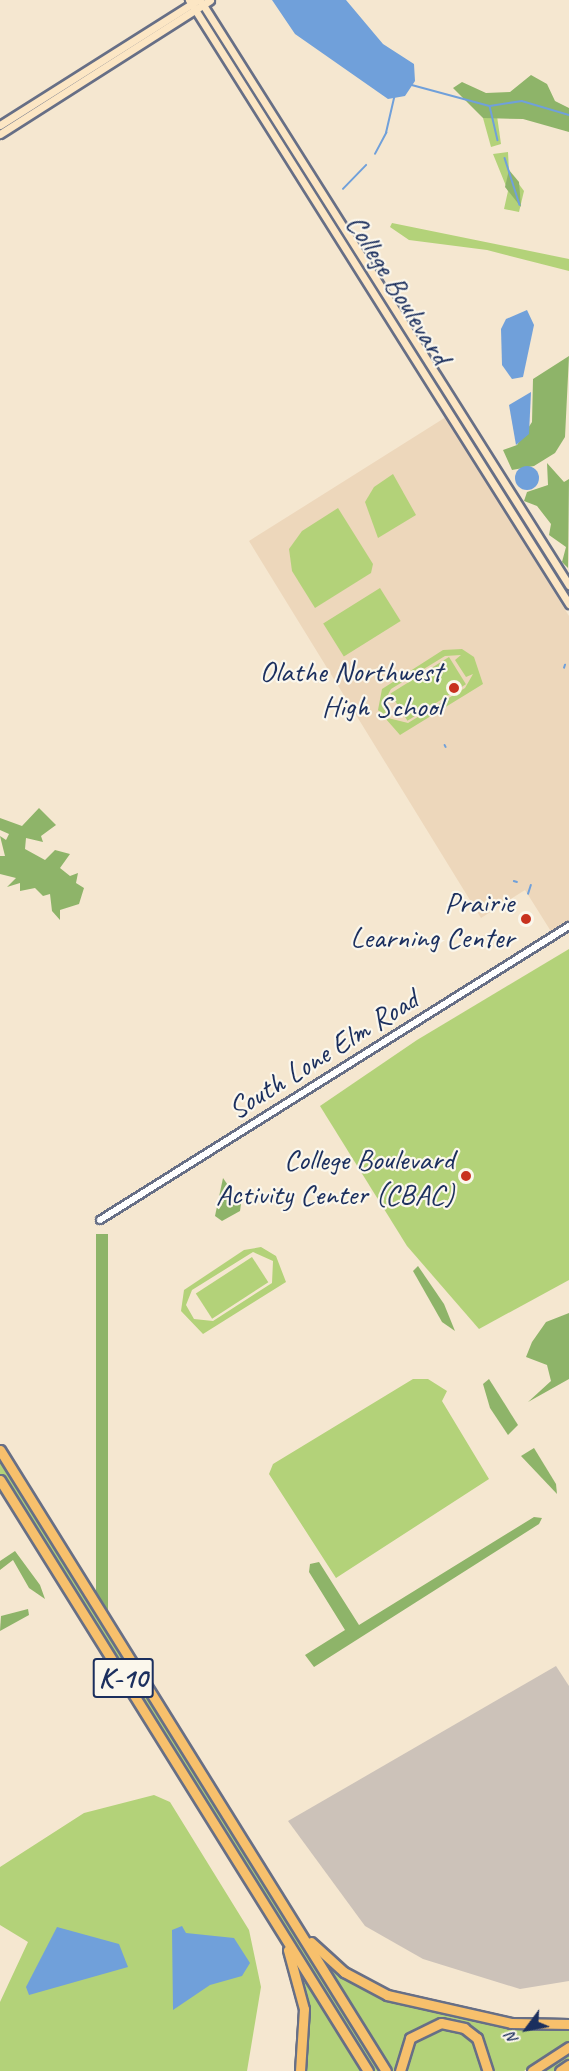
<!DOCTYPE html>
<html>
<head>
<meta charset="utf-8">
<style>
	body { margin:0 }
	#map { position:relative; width:569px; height:2071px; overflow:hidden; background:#f5e7d0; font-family:Caveat,sans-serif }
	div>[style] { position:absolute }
	.built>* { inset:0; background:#edd7bb }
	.industrial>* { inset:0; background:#ccc2b9 }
	.green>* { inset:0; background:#b3d279; transform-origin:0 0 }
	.forest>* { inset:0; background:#8eb469; transform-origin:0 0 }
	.water>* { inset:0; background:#70a0da }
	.round { border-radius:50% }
	.stream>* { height:1.5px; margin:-0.75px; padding:0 0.75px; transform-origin:0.75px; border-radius:0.75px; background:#70a0da }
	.roads { filter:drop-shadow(2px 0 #676f86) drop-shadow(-2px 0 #676f86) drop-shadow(0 2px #676f86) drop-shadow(0 -2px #676f86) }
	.tertiary>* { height:6px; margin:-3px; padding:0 3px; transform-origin:3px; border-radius:3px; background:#fff }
	.secondary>* { height:7px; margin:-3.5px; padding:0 3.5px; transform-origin:3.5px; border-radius:3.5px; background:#fce6c4 }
	.motorway>* { height:9px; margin:-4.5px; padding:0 4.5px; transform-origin:4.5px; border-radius:4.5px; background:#f7c06c }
	.dots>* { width:16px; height:16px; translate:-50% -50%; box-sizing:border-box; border:3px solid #fbf7ec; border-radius:50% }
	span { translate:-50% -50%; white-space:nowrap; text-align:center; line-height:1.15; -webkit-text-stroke:4.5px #fbf7ec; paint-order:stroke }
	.shield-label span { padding:2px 4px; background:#fbf7ec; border:2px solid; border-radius:4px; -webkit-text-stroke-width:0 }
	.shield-label { font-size:28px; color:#1b2f5e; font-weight:700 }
	.street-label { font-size:30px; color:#1b2f5e }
	.poi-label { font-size:30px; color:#1b2f5e }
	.right { translate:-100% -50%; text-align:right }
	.north { position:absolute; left:497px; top:1999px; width:60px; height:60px; -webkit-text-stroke:4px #fbf7ec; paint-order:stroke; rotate:238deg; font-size:16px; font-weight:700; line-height:24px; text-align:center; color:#1b2f5e }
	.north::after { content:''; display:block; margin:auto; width:21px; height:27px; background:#1b2f5e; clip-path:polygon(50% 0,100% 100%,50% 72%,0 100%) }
</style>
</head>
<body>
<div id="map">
	<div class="built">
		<div style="clip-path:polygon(446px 417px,569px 616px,569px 922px,552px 933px,525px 890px,481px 918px,249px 541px)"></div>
	</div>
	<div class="industrial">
		<div style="clip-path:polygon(556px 1666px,569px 1686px,569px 1981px,520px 1989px,423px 1959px,365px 1926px,288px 1821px)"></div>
	</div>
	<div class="green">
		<div style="clip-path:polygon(497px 116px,501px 144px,491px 147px,483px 118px)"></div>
		<div style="clip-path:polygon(508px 152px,509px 171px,524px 191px,519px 212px,504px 209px,508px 191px,493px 154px)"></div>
		<div style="clip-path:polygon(392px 223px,569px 259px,569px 271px,487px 250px,409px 240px,390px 227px)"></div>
		<div style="clip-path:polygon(393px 474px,416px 515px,378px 538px,365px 502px,374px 487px)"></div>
		<div style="clip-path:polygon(338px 508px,373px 564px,371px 573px,315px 608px,292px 571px,289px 549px,302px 531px)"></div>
		<div style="left:380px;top:588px;width:39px;height:67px;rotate:58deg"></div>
		<div style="clip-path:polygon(evenodd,462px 649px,474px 657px,483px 684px,400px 735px,378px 710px,382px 689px,443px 650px,462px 649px,461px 655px,455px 660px,466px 677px,473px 674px,465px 688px,408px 723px,388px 718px,383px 704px,391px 689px,445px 656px,461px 655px)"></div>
		<div style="left:449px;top:657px;width:32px;height:69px;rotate:58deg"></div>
		<div style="clip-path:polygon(569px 949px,569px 1280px,479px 1329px,407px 1246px,320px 1106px,417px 1040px)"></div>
		<div style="clip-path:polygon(evenodd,261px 1247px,276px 1256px,286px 1282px,203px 1334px,181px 1311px,184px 1290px,244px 1250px,261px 1247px,253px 1252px,273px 1261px,272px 1283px,213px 1321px,194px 1319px,186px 1305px,192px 1290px,253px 1252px)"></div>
		<div style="left:252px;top:1257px;width:30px;height:67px;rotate:57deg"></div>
		<div style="clip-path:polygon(413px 1379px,428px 1379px,447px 1391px,442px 1401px,489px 1479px,336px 1578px,269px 1474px,273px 1464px)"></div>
		<div style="clip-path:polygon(0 1457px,382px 2071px,372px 2071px,82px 1606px,0 1474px)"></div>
		<div style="clip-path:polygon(154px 1795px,170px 1802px,249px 1930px,261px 1987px,247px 2071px,0 2071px,0 2002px,28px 1942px,0 1925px,0 1867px,84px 1813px)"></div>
		<div style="clip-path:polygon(317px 1952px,369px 1989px,518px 2027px,569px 2026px,569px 2042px,524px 2071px,491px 2071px,478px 2035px,440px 2020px,410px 2035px,398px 2071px,391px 2071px)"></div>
		<div style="clip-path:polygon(298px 1972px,300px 1970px,363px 2071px,303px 2071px,307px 2015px)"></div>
		<div style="clip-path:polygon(437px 2027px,459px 2029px,477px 2043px,485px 2071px,404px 2071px,414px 2040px)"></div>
		<div style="clip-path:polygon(569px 2051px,569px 2062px,555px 2071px,538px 2071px)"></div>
	</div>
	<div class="forest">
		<div style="clip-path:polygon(531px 75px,547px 84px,555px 101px,569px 108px,569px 132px,523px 119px,483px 118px,453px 88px,462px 82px,486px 93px,510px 92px)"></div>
		<div style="clip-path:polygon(509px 170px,519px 182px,521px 207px,505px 187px)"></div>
		<div style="clip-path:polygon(569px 356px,565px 437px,555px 453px,534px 466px,512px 470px,503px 450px,517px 445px,532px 422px,533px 379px)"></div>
		<div style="clip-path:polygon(547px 463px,564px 482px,569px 479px,568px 568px,562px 562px,566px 547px,549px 535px,551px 524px,537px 506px,524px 501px,527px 492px,548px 485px)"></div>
		<div style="clip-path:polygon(39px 808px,56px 825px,41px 836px,43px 842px,26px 838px,25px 849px,45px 860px,55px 850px,70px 854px,60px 868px,70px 876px,78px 873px,76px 883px,84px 888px,79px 904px,60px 910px,60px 920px,52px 911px,50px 894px,43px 896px,35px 888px,20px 891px,20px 883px,7px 887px,16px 878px,0 874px,0 856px,5px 856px,0 836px,6px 840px,9px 834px,0 830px,0 818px,22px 826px)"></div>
		<div style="clip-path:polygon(223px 1178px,241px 1204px,240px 1211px,222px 1221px,215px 1216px)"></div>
		<div style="left:96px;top:1234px;width:12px;height:376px"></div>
		<div style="clip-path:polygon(418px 1266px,444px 1304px,455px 1331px,442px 1322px,413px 1271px)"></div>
		<div style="clip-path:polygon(569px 1313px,569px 1379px,528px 1402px,551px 1381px,547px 1365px,526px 1357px,532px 1342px,546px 1322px)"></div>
		<div style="clip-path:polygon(489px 1379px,518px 1425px,508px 1435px,490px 1408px,483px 1384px)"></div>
		<div style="clip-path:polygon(534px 1448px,556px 1484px,557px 1494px,521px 1456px)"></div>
		<div style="clip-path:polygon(534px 1517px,542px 1518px,539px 1524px,314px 1667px,305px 1655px,345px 1630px,309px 1572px,310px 1564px,319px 1562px,359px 1625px)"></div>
		<div style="clip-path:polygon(15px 1551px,40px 1585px,45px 1599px,29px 1588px,13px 1560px,0 1570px,0 1561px)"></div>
		<div style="clip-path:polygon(28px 1609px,29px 1615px,0 1631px,1px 1616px)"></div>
	</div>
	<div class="water">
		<div style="clip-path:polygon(272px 0,346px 0,383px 44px,414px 64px,415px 81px,405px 96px,388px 99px,295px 34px)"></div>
		<div style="clip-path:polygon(527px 310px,534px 325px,523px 377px,512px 379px,502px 365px,501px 329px,506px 319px)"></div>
		<div style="clip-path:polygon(531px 392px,529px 434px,516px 445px,509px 405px)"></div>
		<div class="round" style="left:515px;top:466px;width:24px;height:24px"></div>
		<div style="clip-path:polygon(182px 1926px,186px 1933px,234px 1938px,250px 1963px,242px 1976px,210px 1985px,173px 2010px,172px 1930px)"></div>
		<div style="clip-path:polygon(57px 1927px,119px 1944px,128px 1967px,29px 1995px,26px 1987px)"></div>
	</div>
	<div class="stream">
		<div style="left:412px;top:85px;width:81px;rotate:15.1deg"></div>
		<div style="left:490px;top:106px;width:32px;rotate:-9deg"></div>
		<div style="left:522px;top:101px;width:49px;rotate:16.6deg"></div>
		<div style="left:490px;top:106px;width:35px;rotate:77deg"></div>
		<div style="left:375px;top:154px;width:24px;rotate:-62deg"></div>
		<div style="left:386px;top:133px;width:36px;rotate:-77deg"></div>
		<div style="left:505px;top:158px;width:49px;rotate:72.3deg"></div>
		<div style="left:343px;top:189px;width:33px;rotate:-46deg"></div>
		<div style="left:564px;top:668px;width:3px;rotate:-72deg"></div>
		<div style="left:445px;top:745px;width:2px;rotate:63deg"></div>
		<div style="left:514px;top:881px;width:3px;rotate:18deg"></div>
		<div style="left:528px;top:894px;width:9px;rotate:-72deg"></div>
	</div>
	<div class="roads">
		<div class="tertiary">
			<div style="left:100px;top:1220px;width:554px;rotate:-32.08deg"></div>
		</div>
		<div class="secondary">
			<div style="left:189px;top:0;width:714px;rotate:57.82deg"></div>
			<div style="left:200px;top:0;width:692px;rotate:57.76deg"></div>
			<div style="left:0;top:125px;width:234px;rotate:-32.3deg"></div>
			<div style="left:0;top:134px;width:249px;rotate:-32.5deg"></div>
		</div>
		<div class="motorway">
			<div style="left:0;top:1450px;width:731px;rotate:58.14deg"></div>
			<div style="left:0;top:1480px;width:696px;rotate:58.09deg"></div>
			<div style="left:311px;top:1942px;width:45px;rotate:42.3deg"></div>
			<div style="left:344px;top:1972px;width:49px;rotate:28.1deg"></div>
			<div style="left:387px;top:1995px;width:127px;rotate:12.7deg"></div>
			<div style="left:511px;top:2023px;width:58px;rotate:1deg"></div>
			<div style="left:288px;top:1950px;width:61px;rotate:74.8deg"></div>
			<div style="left:304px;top:2009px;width:62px;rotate:93.7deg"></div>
			<div style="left:400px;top:2071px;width:34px;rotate:-73deg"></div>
			<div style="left:410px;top:2038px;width:34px;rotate:-26deg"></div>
			<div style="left:441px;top:2023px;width:24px;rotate:12deg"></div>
			<div style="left:464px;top:2028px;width:16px;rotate:38deg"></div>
			<div style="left:477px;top:2038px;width:35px;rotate:72deg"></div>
			<div style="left:532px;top:2071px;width:44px;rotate:-33deg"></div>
			<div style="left:560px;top:2071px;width:11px;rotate:-34deg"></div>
		</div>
	</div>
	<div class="dots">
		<div style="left:454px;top:688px;background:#c8321e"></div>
		<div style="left:526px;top:919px;background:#c8321e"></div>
		<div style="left:466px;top:1176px;background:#c8321e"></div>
	</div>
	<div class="shield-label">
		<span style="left:123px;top:1678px">K-10</span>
	</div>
	<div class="street-label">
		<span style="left:399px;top:289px;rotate:58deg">College Boulevard</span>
		<span style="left:323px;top:1054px;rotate:-32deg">South Lone Elm Road</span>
	</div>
	<div class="poi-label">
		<span class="right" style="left:442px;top:688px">Olathe Northwest<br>High School</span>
		<span class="right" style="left:514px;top:919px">Prairie<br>Learning Center</span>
		<span class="right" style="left:454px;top:1176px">College Boulevard<br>Activity Center (CBAC)</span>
	</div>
	<div class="north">N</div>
</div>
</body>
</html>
